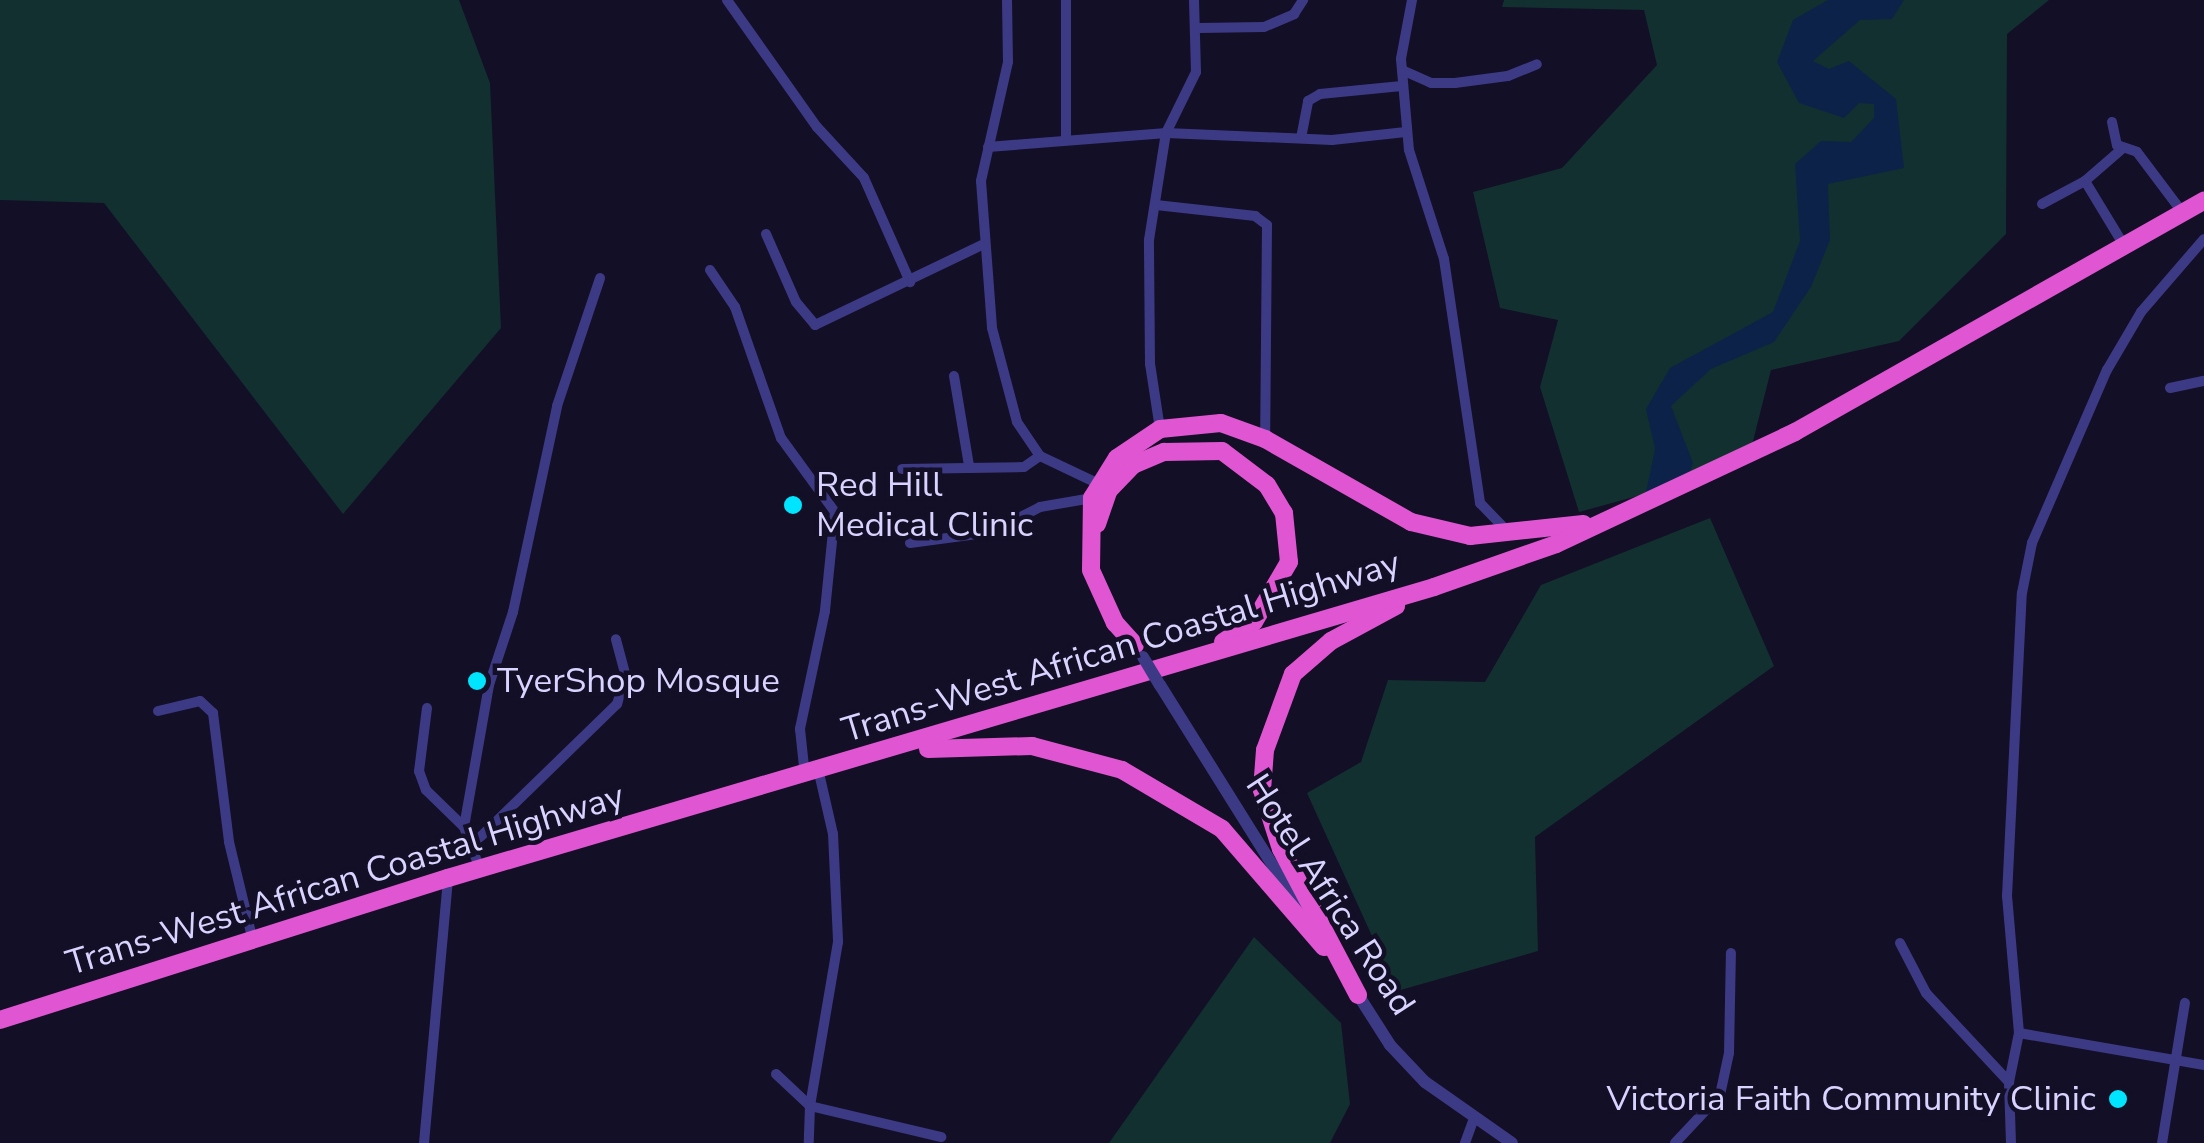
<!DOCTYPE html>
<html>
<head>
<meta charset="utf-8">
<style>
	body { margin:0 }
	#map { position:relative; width:2204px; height:1143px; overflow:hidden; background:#130f26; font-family:"Nunito Sans",sans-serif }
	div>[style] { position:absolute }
	.green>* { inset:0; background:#12302f }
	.water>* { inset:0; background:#0c2248 }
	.minor>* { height:10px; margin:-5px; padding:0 5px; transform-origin:5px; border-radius:5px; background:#3d3a85 }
	.tertiary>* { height:12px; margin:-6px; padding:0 6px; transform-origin:6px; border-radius:6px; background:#3d3a85 }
	.trunk>* { height:18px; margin:-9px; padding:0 9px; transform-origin:9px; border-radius:9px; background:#e055d1 }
	.tertiary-bridge>* { height:12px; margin:-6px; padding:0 6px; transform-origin:6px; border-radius:6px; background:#3d3a85 }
	.dots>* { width:28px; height:28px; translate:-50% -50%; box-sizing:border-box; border:5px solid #130f26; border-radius:50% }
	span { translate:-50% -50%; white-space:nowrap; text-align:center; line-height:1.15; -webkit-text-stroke:9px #130f26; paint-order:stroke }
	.poi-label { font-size:35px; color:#d9d4ff }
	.left { translate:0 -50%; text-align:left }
	.right { translate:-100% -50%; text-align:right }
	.street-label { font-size:35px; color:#d9d4ff }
</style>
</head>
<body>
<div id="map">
	<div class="green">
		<div style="clip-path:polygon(0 0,459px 0,490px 83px,501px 328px,343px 514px,104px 203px,0 200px)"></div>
		<div style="clip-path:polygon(1504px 0,2049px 0,2007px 34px,2006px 234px,1899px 341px,1771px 370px,1750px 453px,1696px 480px,1579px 512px,1540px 387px,1558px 320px,1500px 308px,1473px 192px,1562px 168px,1657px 65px,1644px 10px,1502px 7px)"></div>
		<div style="clip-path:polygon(1710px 518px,1774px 666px,1535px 837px,1538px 951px,1397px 991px,1307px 793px,1361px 762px,1388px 680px,1485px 682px,1541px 585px)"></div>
		<div style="clip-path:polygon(1254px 937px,1341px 1023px,1350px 1104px,1330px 1143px,1109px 1143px)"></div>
	</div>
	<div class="water">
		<div style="clip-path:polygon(1828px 0,1904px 0,1892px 19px,1860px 20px,1813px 61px,1829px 69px,1849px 61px,1896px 99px,1904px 168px,1828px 184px,1830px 240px,1811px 287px,1774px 342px,1711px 369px,1671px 406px,1693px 463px,1686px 484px,1645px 497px,1655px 449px,1646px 409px,1670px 368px,1773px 312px,1800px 241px,1795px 164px,1821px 141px,1851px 142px,1874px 118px,1874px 104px,1859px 103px,1844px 118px,1799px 103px,1777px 62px,1793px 20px)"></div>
	</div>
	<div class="minor">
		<div style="left:727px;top:0;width:156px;rotate:54.7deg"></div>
		<div style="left:817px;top:127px;width:69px;rotate:47.3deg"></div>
		<div style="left:864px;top:178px;width:114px;rotate:66.1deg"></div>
		<div style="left:1007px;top:0;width:62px;rotate:89.1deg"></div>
		<div style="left:1008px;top:62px;width:122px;rotate:102.8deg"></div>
		<div style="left:981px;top:181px;width:147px;rotate:85.7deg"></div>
		<div style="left:992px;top:328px;width:97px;rotate:75.1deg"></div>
		<div style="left:1017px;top:422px;width:41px;rotate:55.9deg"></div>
		<div style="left:1040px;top:456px;width:65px;rotate:25.4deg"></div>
		<div style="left:1412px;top:0;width:60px;rotate:100.6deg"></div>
		<div style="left:1401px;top:59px;width:91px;rotate:85deg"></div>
		<div style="left:1409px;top:150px;width:114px;rotate:72.2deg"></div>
		<div style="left:1444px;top:259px;width:247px;rotate:81.6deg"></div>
		<div style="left:1480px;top:503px;width:40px;rotate:46deg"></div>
		<div style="left:1199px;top:28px;width:65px;rotate:-0.9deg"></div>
		<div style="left:1264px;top:27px;width:33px;rotate:-23deg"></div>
		<div style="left:1294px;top:14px;width:17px;rotate:-57deg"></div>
		<div style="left:1402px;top:70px;width:32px;rotate:24deg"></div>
		<div style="left:1431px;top:83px;width:24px"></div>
		<div style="left:1455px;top:83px;width:53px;rotate:-7.5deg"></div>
		<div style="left:1508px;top:76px;width:31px;rotate:-22deg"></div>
		<div style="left:2112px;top:122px;width:24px;rotate:78deg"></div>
		<div style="left:2117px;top:145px;width:21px;rotate:19deg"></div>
		<div style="left:2137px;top:152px;width:76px;rotate:53deg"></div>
		<div style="left:1066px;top:137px;width:137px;rotate:-90deg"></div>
		<div style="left:1301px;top:138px;width:38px;rotate:-79deg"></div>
		<div style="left:1308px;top:101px;width:14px;rotate:-30deg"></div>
		<div style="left:1320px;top:94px;width:82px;rotate:-5.6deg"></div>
		<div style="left:988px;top:147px;width:179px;rotate:-4.5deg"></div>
		<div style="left:1166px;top:133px;width:166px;rotate:2.4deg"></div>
		<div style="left:1332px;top:140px;width:74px;rotate:-6.2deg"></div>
		<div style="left:2085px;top:181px;width:77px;rotate:58.8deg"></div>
		<div style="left:2042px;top:204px;width:49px;rotate:-28.1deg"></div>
		<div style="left:2085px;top:181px;width:50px;rotate:-41deg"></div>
		<div style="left:1156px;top:205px;width:100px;rotate:6.3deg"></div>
		<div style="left:1255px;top:216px;width:15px;rotate:37deg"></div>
		<div style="left:1267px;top:225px;width:214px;rotate:90.5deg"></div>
		<div style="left:766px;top:234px;width:74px;rotate:66.2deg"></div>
		<div style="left:796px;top:302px;width:30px;rotate:50deg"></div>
		<div style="left:815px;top:325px;width:185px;rotate:-25.6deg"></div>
		<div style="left:710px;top:270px;width:45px;rotate:56deg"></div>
		<div style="left:735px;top:307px;width:139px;rotate:70.7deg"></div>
		<div style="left:781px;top:438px;width:92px;rotate:53.9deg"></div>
		<div style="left:835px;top:512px;width:100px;rotate:95.8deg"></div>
		<div style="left:825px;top:611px;width:121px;rotate:102deg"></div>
		<div style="left:800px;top:729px;width:47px;rotate:83.9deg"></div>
		<div style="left:954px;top:376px;width:91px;rotate:80.5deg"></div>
		<div style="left:2170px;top:388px;width:35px;rotate:-12deg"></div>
		<div style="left:1160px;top:429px;width:66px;rotate:-98.7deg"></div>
		<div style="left:1150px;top:364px;width:124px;rotate:-90.5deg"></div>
		<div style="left:1149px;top:240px;width:108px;rotate:-81deg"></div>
		<div style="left:1166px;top:133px;width:68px;rotate:-63.8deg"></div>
		<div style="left:1196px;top:72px;width:72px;rotate:-91.6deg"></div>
		<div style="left:902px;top:469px;width:122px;rotate:-0.9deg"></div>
		<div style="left:1024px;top:467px;width:19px;rotate:-35deg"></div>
		<div style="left:910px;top:543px;width:83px;rotate:-7.6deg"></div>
		<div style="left:992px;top:532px;width:54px;rotate:-27.5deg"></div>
		<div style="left:1040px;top:507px;width:53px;rotate:-9.8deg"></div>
		<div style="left:427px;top:708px;width:64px;rotate:97.2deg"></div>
		<div style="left:419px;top:771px;width:20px;rotate:70deg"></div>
		<div style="left:426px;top:790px;width:53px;rotate:44.2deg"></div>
		<div style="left:464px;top:827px;width:45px;rotate:69.1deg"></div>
		<div style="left:158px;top:711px;width:43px;rotate:-13.4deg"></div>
		<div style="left:200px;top:701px;width:18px;rotate:43deg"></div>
		<div style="left:213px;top:713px;width:130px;rotate:82.9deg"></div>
		<div style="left:229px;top:842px;width:102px;rotate:76.4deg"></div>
		<div style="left:819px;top:773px;width:63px;rotate:77.1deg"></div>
		<div style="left:833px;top:834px;width:108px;rotate:87.3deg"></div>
		<div style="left:838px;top:942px;width:166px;rotate:99.7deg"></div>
		<div style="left:810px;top:1106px;width:135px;rotate:13.3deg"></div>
		<div style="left:464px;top:827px;width:144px;rotate:-80deg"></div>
		<div style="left:489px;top:685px;width:77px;rotate:-71.8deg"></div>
		<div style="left:513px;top:612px;width:211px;rotate:-77.9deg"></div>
		<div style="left:557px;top:406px;width:135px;rotate:-71.4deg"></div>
		<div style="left:471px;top:846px;width:204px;rotate:-44.2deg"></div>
		<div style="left:617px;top:704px;width:28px;rotate:-72deg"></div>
		<div style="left:626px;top:677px;width:39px;rotate:-105deg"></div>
		<div style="left:1900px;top:943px;width:56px;rotate:62.5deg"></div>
		<div style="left:1926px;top:993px;width:122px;rotate:47deg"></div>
		<div style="left:2019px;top:1033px;width:188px;rotate:9.8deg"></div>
		<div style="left:776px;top:1074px;width:47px;rotate:43.3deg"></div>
		<div style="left:810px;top:1106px;width:37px;rotate:92deg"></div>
		<div style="left:424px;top:1143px;width:266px;rotate:-84.8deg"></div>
		<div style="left:1465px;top:1143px;width:27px;rotate:-70deg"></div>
		<div style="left:1675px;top:1143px;width:66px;rotate:-46.8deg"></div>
		<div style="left:1720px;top:1095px;width:43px;rotate:-77.9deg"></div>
		<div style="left:1729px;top:1053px;width:100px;rotate:-88.9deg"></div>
		<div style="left:2011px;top:1143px;width:61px;rotate:-91.9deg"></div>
		<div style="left:2009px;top:1082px;width:50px;rotate:-78.5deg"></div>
		<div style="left:2019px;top:1033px;width:138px;rotate:-95deg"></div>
		<div style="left:2007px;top:896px;width:303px;rotate:-87.2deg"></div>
		<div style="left:2022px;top:593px;width:51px;rotate:-78.7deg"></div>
		<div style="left:2032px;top:543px;width:189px;rotate:-66.6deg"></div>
		<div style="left:2107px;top:370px;width:67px;rotate:-59.6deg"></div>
		<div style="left:2141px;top:312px;width:96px;rotate:-49.2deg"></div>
		<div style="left:2162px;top:1143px;width:142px;rotate:-80.7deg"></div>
	</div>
	<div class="tertiary">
		<div style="left:1160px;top:685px;width:268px;rotate:58deg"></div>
		<div style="left:1355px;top:990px;width:65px;rotate:57.5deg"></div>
		<div style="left:1390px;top:1045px;width:51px;rotate:46.6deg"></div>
		<div style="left:1425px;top:1082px;width:106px;rotate:35deg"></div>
	</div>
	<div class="trunk">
		<div style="left:1097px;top:524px;width:36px;rotate:-71deg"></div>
		<div style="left:1109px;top:490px;width:35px;rotate:-46deg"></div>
		<div style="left:1133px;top:465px;width:34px;rotate:-23deg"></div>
		<div style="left:1164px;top:452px;width:58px;rotate:-1deg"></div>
		<div style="left:1222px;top:451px;width:56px;rotate:37.1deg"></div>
		<div style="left:1267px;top:485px;width:33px;rotate:59deg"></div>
		<div style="left:1284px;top:513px;width:49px;rotate:84.2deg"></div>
		<div style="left:1289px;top:562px;width:69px;rotate:120.3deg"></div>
		<div style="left:1254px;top:622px;width:37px;rotate:147deg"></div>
		<div style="left:1135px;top:645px;width:30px;rotate:-132deg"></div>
		<div style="left:1115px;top:623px;width:58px;rotate:-114.4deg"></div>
		<div style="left:1091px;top:570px;width:72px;rotate:-89.2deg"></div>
		<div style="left:1092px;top:498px;width:47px;rotate:-58deg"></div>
		<div style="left:1117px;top:458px;width:52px;rotate:-34deg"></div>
		<div style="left:1160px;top:429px;width:61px;rotate:-5.6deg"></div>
		<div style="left:1221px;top:423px;width:47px;rotate:20deg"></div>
		<div style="left:1265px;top:439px;width:168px;rotate:29.6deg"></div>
		<div style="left:1411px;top:522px;width:61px;rotate:13.3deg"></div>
		<div style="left:1470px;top:536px;width:114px;rotate:-6.1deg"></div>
		<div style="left:928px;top:749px;width:104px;rotate:-1.7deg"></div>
		<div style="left:1032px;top:746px;width:93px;rotate:14.9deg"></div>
		<div style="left:1122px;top:770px;width:116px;rotate:30.5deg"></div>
		<div style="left:1222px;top:829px;width:156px;rotate:49.2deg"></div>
		<div style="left:1358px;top:995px;width:165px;rotate:-117.8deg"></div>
		<div style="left:1281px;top:849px;width:62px;rotate:-107.9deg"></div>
		<div style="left:1262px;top:790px;width:40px;rotate:-85.7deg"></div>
		<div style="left:1265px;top:750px;width:81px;rotate:-69.8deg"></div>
		<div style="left:1293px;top:674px;width:50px;rotate:-41deg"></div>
		<div style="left:1331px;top:641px;width:74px;rotate:-28.3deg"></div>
		<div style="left:0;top:1020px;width:470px;rotate:-17.6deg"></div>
		<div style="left:448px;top:878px;width:1028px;rotate:-16.44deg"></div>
		<div style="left:1434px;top:587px;width:129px;rotate:-19.4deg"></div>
		<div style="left:1556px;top:544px;width:264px;rotate:-25.1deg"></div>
		<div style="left:1795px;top:432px;width:470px;rotate:-29.5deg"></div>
	</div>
	<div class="tertiary-bridge">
		<div style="left:1143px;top:657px;width:33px;rotate:59deg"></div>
	</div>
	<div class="dots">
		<div style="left:793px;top:505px;background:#00e5ff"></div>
		<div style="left:477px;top:681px;background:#00e5ff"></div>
		<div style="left:2118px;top:1099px;background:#00e5ff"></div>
	</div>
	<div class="poi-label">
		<span class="left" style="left:816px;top:505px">Red Hill<br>Medical Clinic</span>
		<span class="left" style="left:497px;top:681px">TyerShop Mosque</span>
		<span class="right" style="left:2096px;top:1099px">Victoria Faith Community Clinic</span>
	</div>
	<div class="street-label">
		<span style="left:1121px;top:647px;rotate:-17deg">Trans-West African Coastal Highway</span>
		<span style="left:345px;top:880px;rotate:-17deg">Trans-West African Coastal Highway</span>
		<span style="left:1330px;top:895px;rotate:57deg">Hotel Africa Road</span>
	</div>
</div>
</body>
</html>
